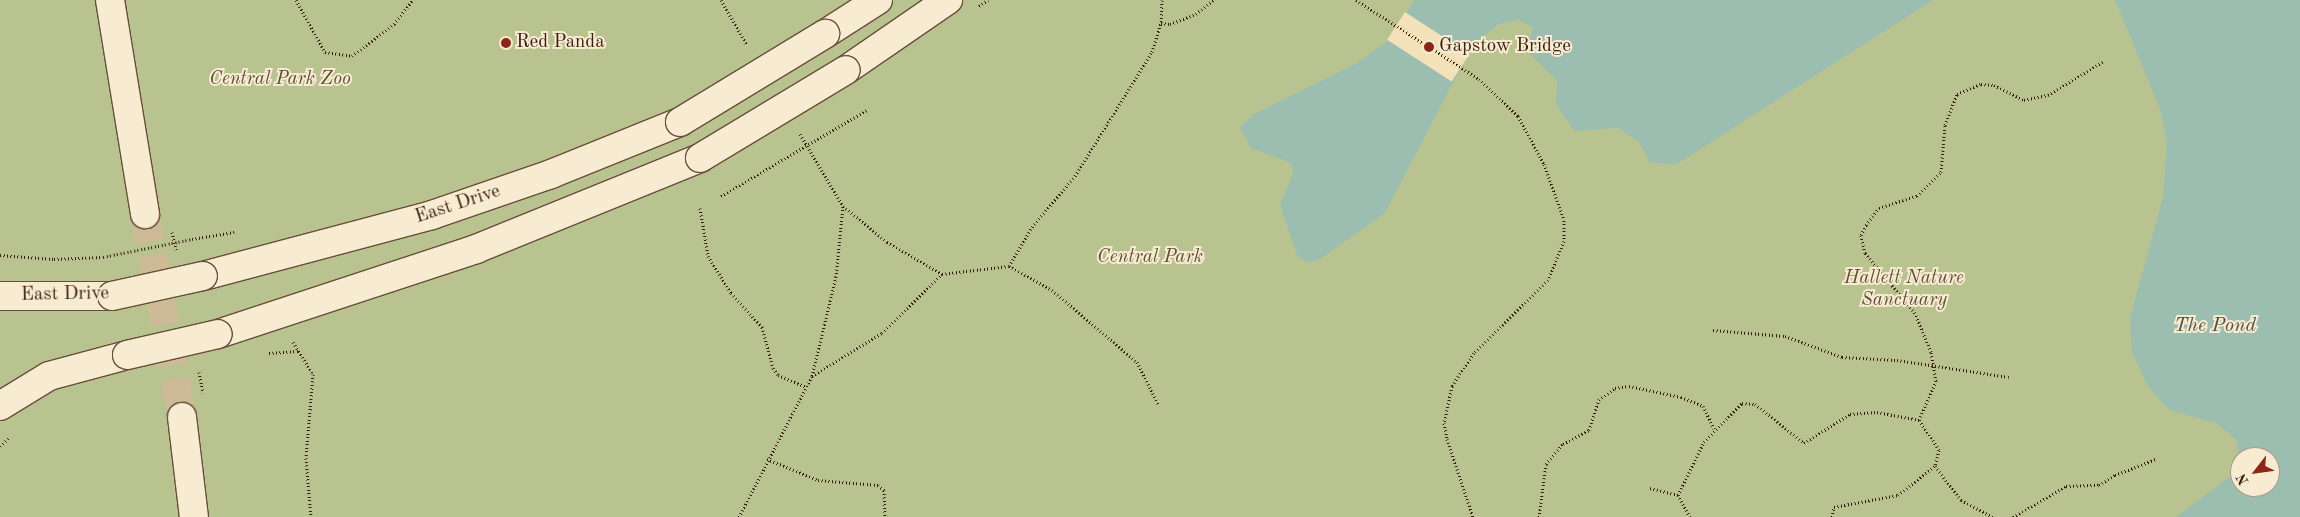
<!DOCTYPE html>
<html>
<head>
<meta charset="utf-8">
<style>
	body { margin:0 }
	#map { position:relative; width:2300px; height:517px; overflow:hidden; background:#f3e1b9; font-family:"Old Standard TT",serif }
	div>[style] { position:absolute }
	.green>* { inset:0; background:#b9c390 }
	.water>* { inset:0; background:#9bbeb0 }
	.pier>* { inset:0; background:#f3e1b9; transform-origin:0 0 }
	.secondary-tunnel>* { height:28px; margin-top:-14px; transform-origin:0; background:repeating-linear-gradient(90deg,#ceba97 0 28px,transparent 0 42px) }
	.path>* { height:3px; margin-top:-1.5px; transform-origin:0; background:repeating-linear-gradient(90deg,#391d0e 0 1px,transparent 0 3.5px) }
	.roads { filter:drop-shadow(1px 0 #684e39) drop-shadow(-1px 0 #684e39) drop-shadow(0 1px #684e39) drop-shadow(0 -1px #684e39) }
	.minor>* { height:28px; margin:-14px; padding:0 14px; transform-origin:14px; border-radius:14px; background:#f7ecd2 }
	.secondary>* { height:28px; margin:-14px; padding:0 14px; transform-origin:14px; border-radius:14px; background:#f7ecd2 }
	.path-bridge>* { height:3px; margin-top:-1.5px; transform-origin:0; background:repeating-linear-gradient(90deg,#391d0e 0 1px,transparent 0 3.5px) }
	.bridges { filter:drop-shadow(1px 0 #684e39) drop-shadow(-1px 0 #684e39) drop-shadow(0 1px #684e39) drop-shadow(0 -1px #684e39) }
	.minor-bridge>* { height:28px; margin:-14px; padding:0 14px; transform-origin:14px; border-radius:14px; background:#f7ecd2 }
	.dots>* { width:14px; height:14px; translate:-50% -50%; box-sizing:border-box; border:2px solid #f7ecd2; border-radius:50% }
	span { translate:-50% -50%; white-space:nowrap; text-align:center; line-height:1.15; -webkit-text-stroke:4px #f7ecd2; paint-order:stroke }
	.poi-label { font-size:19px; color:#391d0e }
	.left { translate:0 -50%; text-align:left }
	.park-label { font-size:19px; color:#5f4f35; font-style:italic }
	.street-label { font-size:19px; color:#391d0e }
	.water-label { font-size:20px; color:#564d3f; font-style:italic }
	.north { position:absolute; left:2230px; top:447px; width:50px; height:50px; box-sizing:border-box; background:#f7ecd2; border:1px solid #ab9984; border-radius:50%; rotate:240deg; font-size:14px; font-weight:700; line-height:20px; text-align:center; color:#391d0e }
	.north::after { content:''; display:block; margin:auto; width:18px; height:22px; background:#8f2418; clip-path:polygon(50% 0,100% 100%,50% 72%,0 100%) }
</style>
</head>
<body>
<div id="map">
	<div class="green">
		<div style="clip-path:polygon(evenodd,0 0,2300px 0,2300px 517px,0 517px,0 0,2240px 457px,2270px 457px,2270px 487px,2240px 487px,2240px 457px)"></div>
	</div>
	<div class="water">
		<div style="clip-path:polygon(1414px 0,1933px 0,1677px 164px,1650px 163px,1639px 142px,1618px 128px,1574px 131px,1556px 104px,1557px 80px,1527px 51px,1533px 27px,1518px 20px,1499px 24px,1473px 44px,1385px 213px,1319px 260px,1305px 262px,1297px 255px,1280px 205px,1293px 174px,1291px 163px,1251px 148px,1240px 127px,1254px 114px,1357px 63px,1389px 40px)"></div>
		<div style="clip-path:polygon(evenodd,2115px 0,2300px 0,2300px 517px,2176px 517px,2234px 473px,2239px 458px,2236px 439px,2216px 423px,2169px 410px,2147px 385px,2132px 352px,2130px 318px,2163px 197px,2167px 143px,2160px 109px,2115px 0,2240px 457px,2270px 457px,2270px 487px,2240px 487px,2240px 457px)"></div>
	</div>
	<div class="pier">
		<div style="left:1405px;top:12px;width:77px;height:33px;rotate:33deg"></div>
	</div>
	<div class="secondary-tunnel">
		<div style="left:145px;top:214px;width:206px;rotate:79.7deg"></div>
	</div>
	<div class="path">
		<div style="left:296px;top:0;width:60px;rotate:60.9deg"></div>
		<div style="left:325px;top:52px;width:27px;rotate:8deg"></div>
		<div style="left:352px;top:56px;width:53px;rotate:-37.3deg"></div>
		<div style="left:394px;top:24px;width:31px;rotate:-52deg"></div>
		<div style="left:721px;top:0;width:52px;rotate:60deg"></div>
		<div style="left:1162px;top:0;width:23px;rotate:92deg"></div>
		<div style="left:1161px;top:23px;width:9px;rotate:6deg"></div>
		<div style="left:1170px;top:24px;width:28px;rotate:-21deg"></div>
		<div style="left:1196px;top:14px;width:22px;rotate:-39deg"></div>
		<div style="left:1356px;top:0;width:146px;rotate:32.7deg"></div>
		<div style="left:1479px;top:79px;width:54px;rotate:43.5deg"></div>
		<div style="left:1518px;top:116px;width:55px;rotate:61.6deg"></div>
		<div style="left:1544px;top:164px;width:59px;rotate:70.3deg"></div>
		<div style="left:1564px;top:220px;width:21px;rotate:90deg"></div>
		<div style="left:1564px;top:241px;width:42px;rotate:112.3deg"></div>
		<div style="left:1548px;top:280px;width:104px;rotate:135.4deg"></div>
		<div style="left:1474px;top:353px;width:40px;rotate:124deg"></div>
		<div style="left:1452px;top:386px;width:38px;rotate:102deg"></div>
		<div style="left:1444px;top:423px;width:16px;rotate:79deg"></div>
		<div style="left:1447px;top:439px;width:82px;rotate:71.6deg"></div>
		<div style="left:979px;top:6px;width:11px;rotate:-34deg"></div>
		<div style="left:800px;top:134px;width:84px;rotate:59.2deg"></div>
		<div style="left:843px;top:206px;width:57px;rotate:39.3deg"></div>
		<div style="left:887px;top:242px;width:64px;rotate:30.2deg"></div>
		<div style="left:700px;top:208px;width:49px;rotate:80.5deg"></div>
		<div style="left:708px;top:256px;width:44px;rotate:58.1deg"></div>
		<div style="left:731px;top:293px;width:46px;rotate:47.6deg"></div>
		<div style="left:762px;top:327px;width:42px;rotate:75deg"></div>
		<div style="left:773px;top:368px;width:9px;rotate:54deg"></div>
		<div style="left:778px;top:375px;width:30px;rotate:23deg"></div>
		<div style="left:172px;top:232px;width:18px;rotate:77deg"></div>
		<div style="left:192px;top:239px;width:43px;rotate:-9.5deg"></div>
		<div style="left:0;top:255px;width:54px;rotate:4.2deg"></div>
		<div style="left:54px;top:259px;width:49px;rotate:-2.3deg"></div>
		<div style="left:1009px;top:266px;width:49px;rotate:29.2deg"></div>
		<div style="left:1052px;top:290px;width:111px;rotate:40.3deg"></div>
		<div style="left:1137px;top:362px;width:49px;rotate:63.4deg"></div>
		<div style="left:1713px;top:330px;width:72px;rotate:4.8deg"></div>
		<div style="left:1785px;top:336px;width:61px;rotate:20.2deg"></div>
		<div style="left:1842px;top:357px;width:55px;rotate:3.1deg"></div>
		<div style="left:1897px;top:360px;width:113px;rotate:8.6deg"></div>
		<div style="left:293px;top:342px;width:38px;rotate:58deg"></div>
		<div style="left:313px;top:374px;width:84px;rotate:94.8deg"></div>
		<div style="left:306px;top:458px;width:59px;rotate:85.2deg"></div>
		<div style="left:269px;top:353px;width:29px;rotate:-4deg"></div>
		<div style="left:199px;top:372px;width:21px;rotate:79deg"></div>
		<div style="left:812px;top:376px;width:82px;rotate:-31.6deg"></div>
		<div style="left:882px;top:333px;width:84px;rotate:-44.5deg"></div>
		<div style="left:942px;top:274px;width:67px;rotate:-6.8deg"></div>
		<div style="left:1009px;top:266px;width:45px;rotate:-59.5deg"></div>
		<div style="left:1032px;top:227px;width:67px;rotate:-49.9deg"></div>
		<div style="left:1075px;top:176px;width:146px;rotate:-58.2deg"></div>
		<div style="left:1152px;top:52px;width:30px;rotate:-73deg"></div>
		<div style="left:1919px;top:420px;width:43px;rotate:-66.4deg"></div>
		<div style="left:1936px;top:381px;width:29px;rotate:-100deg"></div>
		<div style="left:1931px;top:352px;width:42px;rotate:-112.3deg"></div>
		<div style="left:1915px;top:313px;width:78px;rotate:-129.8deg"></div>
		<div style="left:1865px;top:253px;width:18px;rotate:-103deg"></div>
		<div style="left:1861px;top:235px;width:11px;rotate:-63deg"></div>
		<div style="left:1866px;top:225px;width:21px;rotate:-53deg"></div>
		<div style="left:1879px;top:208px;width:40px;rotate:-18deg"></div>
		<div style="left:1917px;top:196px;width:34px;rotate:-45deg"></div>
		<div style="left:1941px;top:172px;width:47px;rotate:-85.1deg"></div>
		<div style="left:1945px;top:125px;width:33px;rotate:-69deg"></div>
		<div style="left:1957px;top:94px;width:26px;rotate:-23deg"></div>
		<div style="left:1981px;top:84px;width:13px;rotate:4deg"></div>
		<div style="left:1994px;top:85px;width:34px;rotate:27deg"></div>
		<div style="left:2024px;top:100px;width:25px;rotate:-12deg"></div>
		<div style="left:2048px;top:95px;width:66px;rotate:-31.3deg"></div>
		<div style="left:0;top:446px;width:12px;rotate:-42deg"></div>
		<div style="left:767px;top:459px;width:55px;rotate:22.4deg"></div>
		<div style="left:818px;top:480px;width:60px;rotate:4.8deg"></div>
		<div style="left:878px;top:485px;width:8px;rotate:40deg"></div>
		<div style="left:884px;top:490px;width:27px;rotate:88deg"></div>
		<div style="left:1650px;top:488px;width:29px;rotate:14deg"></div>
		<div style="left:739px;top:517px;width:159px;rotate:-62.6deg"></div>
		<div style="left:812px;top:376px;width:102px;rotate:-76.4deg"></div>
		<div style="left:836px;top:277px;width:71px;rotate:-84.4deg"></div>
		<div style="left:1539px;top:517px;width:53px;rotate:-82.5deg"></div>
		<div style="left:1546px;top:464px;width:26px;rotate:-50deg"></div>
		<div style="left:1563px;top:444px;width:30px;rotate:-28deg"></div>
		<div style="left:1589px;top:430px;width:32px;rotate:-72deg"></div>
		<div style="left:1599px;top:400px;width:20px;rotate:-37deg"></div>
		<div style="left:1615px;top:388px;width:14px;rotate:-8deg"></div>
		<div style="left:1629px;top:386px;width:53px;rotate:11.9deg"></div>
		<div style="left:1681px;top:397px;width:24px;rotate:22deg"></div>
		<div style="left:1703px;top:406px;width:25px;rotate:64deg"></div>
		<div style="left:1690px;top:517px;width:25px;rotate:-119deg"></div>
		<div style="left:1678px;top:495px;width:59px;rotate:-63.9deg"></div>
		<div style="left:1704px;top:442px;width:54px;rotate:-45.7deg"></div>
		<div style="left:1742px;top:403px;width:13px;rotate:4deg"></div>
		<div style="left:1755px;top:404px;width:63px;rotate:38.5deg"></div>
		<div style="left:1804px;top:443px;width:54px;rotate:-32.2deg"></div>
		<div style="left:1850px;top:414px;width:27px;rotate:-4deg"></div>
		<div style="left:1877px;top:412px;width:43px;rotate:10.8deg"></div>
		<div style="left:1919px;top:420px;width:36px;rotate:56deg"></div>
		<div style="left:1939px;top:450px;width:16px;rotate:104deg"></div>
		<div style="left:1832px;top:517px;width:10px;rotate:-79deg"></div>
		<div style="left:1834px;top:507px;width:65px;rotate:-10.6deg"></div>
		<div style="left:1898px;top:495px;width:47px;rotate:-38.1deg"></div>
		<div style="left:1935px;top:466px;width:43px;rotate:52.6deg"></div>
		<div style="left:1961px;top:500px;width:36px;rotate:28deg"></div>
		<div style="left:2013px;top:517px;width:61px;rotate:-30.3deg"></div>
		<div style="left:2066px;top:486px;width:33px;rotate:-2deg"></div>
		<div style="left:2099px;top:485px;width:19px;rotate:-32deg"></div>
		<div style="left:2115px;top:475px;width:44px;rotate:-21.3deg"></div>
	</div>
	<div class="roads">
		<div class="minor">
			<div style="left:825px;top:34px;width:63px;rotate:-32.7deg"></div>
			<div style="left:846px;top:70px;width:124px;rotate:-34.5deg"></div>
			<div style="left:203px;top:276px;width:237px;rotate:-14.9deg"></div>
			<div style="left:432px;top:215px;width:126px;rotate:-19deg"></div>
			<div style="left:551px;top:174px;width:139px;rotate:-22deg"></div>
			<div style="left:0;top:296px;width:112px"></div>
			<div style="left:218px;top:334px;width:272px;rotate:-18.2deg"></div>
			<div style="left:476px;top:249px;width:242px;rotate:-22.1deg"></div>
			<div style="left:0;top:406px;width:57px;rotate:-31.5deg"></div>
			<div style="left:49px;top:376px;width:81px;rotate:-15.1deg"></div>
		</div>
		<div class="secondary">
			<div style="left:110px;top:0;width:217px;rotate:80.7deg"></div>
			<div style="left:182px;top:417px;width:101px;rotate:83.2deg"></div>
		</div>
	</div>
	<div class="path-bridge">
		<div style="left:721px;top:196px;width:169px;rotate:-30.5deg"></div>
		<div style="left:103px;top:257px;width:91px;rotate:-11.4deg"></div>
	</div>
	<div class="bridges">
		<div class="minor-bridge">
			<div style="left:680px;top:122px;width:170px;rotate:-31.3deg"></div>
			<div style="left:700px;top:158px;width:170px;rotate:-31.1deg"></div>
			<div style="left:112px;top:296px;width:93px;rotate:-12.4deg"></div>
			<div style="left:127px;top:355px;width:93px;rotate:-13deg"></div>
		</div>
	</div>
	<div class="dots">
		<div style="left:506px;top:43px;background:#8f2418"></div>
		<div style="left:1429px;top:47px;background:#8f2418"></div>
	</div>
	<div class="poi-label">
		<span class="left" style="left:516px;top:43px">Red Panda</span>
		<span class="left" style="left:1439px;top:47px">Gapstow Bridge</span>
	</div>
	<div class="park-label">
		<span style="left:280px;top:80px">Central Park Zoo</span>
		<span style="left:1150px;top:258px">Central Park</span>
		<span style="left:1904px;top:290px">Hallett Nature<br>Sanctuary</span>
	</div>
	<div class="street-label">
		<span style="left:458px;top:205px;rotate:-18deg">East Drive</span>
		<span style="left:65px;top:295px;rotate:-1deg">East Drive</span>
	</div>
	<div class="water-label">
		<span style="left:2215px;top:326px">The Pond</span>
	</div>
	<div class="north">N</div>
</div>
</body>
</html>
